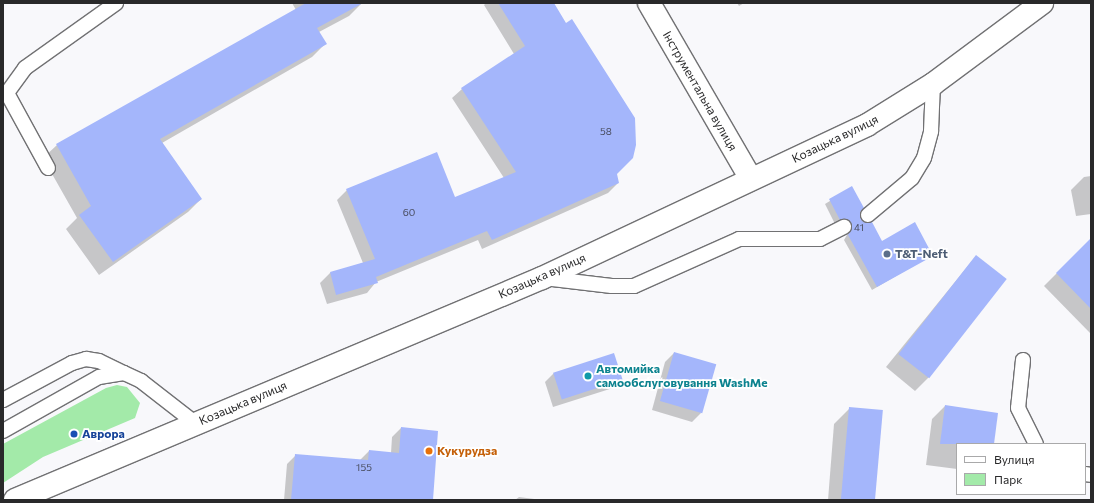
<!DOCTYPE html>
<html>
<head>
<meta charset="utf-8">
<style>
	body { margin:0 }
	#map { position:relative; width:1094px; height:503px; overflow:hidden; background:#f8f8fb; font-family:Commissioner,sans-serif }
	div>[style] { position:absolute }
	.green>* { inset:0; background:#a3eaa9 }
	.shadow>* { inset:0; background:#0003 }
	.building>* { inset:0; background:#a4b6fb; transform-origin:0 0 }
	.roads { filter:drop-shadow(1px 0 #717173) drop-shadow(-1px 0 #717173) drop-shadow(0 1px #717173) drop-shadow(0 -1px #717173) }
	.service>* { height:14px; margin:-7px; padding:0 7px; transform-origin:7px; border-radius:7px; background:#fff }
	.tertiary>* { height:22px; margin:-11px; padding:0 11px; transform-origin:11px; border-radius:11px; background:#fff }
	.secondary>* { height:22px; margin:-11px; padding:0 11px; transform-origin:11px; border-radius:11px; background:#fff }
	.dots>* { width:11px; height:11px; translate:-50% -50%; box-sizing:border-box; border:2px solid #fff; border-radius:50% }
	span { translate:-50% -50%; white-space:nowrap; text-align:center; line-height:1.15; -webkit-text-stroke:3.5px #fff; paint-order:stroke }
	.number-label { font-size:10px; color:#484c5e }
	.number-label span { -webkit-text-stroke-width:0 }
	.street-label { font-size:12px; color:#29292a }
	.service-label { font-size:12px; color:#4e5e75; font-weight:700 }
	.left { translate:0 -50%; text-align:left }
	.culture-label { font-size:12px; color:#0d838f; font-weight:700 }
	.transit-label { font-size:12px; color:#164399; font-weight:700 }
	.food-label { font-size:12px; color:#c56008; font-weight:700 }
	.frame { position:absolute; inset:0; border:4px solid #29292a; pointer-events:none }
	.legend { position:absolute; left:956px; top:443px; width:130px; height:52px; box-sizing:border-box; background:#fff; border:1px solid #a9a9aa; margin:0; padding:5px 7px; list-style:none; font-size:12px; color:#29292a }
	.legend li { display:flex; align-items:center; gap:8px; height:20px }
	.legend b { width:20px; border:1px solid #a9a9aa }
</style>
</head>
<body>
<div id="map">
	<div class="green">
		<div style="clip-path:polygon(117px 385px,127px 387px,140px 403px,135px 418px,43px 457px,3px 483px,3px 444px,106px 388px)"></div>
	</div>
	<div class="shadow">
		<div style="clip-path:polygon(292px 3px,362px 3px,349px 16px,319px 32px,325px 44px,312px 57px,162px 143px,201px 199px,188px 212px,99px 275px,66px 229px,77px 218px,43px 158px,57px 145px,296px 10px)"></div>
		<div style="clip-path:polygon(486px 3px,553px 3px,618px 183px,608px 193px,482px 249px,478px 240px,376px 282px,367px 293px,327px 304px,320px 283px,330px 273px,363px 263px,337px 200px,347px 190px,455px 199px,504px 178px,452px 98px,462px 89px,514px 54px,484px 5px)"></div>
		<div style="clip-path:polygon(737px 3px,744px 3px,739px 6px)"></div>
		<div style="clip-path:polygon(1091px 176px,1091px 214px,1076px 216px,1071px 190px,1084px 177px)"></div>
		<div style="clip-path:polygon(851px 188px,860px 221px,881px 242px,932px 255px,872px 290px,844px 240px,848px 233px,847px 227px,840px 223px,835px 224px,825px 204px)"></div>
		<div style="clip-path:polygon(1091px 239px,1091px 334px,1044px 286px)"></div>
		<div style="clip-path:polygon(976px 256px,928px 378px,915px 391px,886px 367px)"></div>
		<div style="clip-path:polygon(674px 353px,701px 413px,692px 422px,652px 410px,665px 362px)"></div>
		<div style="clip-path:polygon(554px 373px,622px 379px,613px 388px,553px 407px,545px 382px)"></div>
		<div style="clip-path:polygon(945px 406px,993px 444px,957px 444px,957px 469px,926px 465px,932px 419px)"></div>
		<div style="clip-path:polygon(850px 408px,875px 500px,828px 500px,834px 424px)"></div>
		<div style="clip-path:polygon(401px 428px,431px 500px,284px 500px,287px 464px,296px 455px,360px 460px,369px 451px,391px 453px,392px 437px)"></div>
		<div style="clip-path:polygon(519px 497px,542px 500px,515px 500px)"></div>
	</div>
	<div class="building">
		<div style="clip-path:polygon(306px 3px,363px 3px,317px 28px,327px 44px,160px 139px,202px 199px,113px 262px,79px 215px,91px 206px,56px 144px)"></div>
		<div style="clip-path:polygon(498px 3px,554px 3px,566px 23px,572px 19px,635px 118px,636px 145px,633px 158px,617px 174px,619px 183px,492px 240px,487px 231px,376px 277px,378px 283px,336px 295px,330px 272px,375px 259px,346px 189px,437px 152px,455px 197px,516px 172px,461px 88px,525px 46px)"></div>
		<div style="clip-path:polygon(852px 186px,864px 208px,860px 212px,861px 220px,872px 222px,882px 241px,915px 222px,933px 256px,877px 287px,848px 235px,852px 228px,851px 223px,845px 219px,840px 220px,829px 199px)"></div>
		<div style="clip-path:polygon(1091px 238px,1091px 309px,1056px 273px)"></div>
		<div style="left:976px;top:255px;width:39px;height:126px;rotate:38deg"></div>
		<div style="left:674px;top:352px;width:44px;height:51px;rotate:16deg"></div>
		<div style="left:614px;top:353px;width:28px;height:64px;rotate:72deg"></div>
		<div style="clip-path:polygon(945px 405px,998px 413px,994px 444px,940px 444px)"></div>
		<div style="left:849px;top:407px;width:34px;height:93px;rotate:5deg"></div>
		<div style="clip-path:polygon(401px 427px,438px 431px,433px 500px,291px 500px,295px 454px,368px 460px,369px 450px,399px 453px)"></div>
	</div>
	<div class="roads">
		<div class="service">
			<div style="left:48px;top:168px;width:85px;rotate:-118.7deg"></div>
			<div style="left:7px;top:93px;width:31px;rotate:-54deg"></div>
			<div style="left:25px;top:68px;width:112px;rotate:-35.5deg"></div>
			<div style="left:868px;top:215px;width:57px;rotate:-40.1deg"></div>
			<div style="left:912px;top:178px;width:23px;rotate:-59deg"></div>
			<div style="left:924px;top:158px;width:28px;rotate:-75deg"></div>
			<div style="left:931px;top:131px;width:47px;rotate:-87.6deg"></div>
			<div style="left:544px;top:278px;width:68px;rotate:6.7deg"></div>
			<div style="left:612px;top:286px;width:22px"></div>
			<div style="left:634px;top:286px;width:115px;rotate:-24.1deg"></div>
			<div style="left:739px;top:239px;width:81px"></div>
			<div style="left:820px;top:239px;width:27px;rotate:-27deg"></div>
			<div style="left:1023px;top:360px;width:48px;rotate:95.9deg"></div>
			<div style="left:1018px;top:408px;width:40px;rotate:63.4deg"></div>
			<div style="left:3px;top:400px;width:78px;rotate:-28.2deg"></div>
			<div style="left:72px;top:363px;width:15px;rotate:-16deg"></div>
			<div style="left:86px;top:359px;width:13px;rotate:9deg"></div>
			<div style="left:99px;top:361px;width:28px;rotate:26deg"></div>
			<div style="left:3px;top:431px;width:110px;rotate:-29.4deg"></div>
			<div style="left:99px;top:377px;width:25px;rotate:-9deg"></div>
			<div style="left:124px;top:373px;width:19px;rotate:25deg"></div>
			<div style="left:141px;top:381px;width:68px;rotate:37.9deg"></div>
			<div style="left:1085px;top:474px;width:6px;rotate:9deg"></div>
		</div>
		<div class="tertiary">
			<div style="left:649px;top:3px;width:203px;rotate:59.9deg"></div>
		</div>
		<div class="secondary">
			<div style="left:15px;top:500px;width:572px;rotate:-22.84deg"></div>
			<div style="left:542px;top:278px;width:359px;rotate:-25.2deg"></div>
			<div style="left:867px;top:125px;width:78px;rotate:-31.8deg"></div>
			<div style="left:933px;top:84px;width:136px;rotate:-36.6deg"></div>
		</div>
	</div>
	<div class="dots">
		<div style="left:887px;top:254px;background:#5c6f8a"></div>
		<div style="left:588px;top:376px;background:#0f9aa8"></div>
		<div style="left:74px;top:434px;background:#1a4fb4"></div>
		<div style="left:429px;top:451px;background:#e8710a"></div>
	</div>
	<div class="number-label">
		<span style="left:606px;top:132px">58</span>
		<span style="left:409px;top:213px">60</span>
		<span style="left:859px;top:228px">41</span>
		<span style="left:364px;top:468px">155</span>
	</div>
	<div class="street-label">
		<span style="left:700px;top:91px;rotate:60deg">Інструментальна вулиця</span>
		<span style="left:835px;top:139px;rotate:-26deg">Козацька вулиця</span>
		<span style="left:542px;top:276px;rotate:-24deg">Козацька вулиця</span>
		<span style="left:243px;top:403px;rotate:-23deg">Козацька вулиця</span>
	</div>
	<div class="service-label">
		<span class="left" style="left:895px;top:254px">T&amp;T-Neft</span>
	</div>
	<div class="culture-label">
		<span class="left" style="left:596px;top:376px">Автомийка<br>самообслуговування WashMe</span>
	</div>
	<div class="transit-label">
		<span class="left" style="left:82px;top:434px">Аврора</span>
	</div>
	<div class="food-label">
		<span class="left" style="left:437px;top:451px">Кукурудза</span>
	</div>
	<div class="frame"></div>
	<ul class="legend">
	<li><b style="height:5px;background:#fff"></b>Вулиця</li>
	<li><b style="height:11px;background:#a3eaa9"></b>Парк</li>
	</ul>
</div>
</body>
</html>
